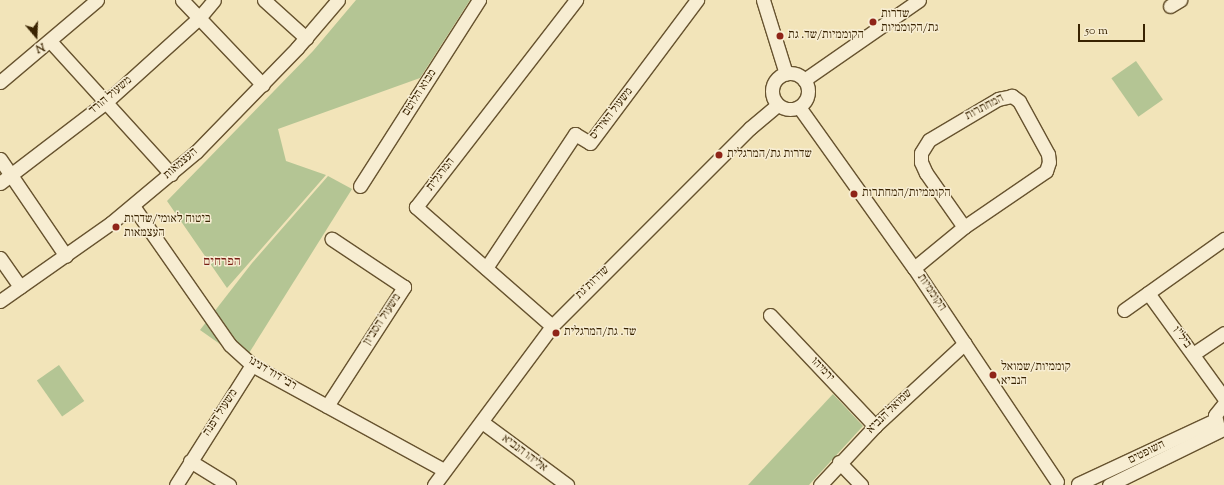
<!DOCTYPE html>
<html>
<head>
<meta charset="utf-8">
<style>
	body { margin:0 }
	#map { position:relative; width:1224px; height:485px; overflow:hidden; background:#f2e4b9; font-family:"Sorts Mill Goudy","Frank Ruhl Libre",serif }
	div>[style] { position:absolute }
	.green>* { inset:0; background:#b4c594; transform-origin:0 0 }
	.roads { filter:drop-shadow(1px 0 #67532f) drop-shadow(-1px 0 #67532f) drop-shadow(0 1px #67532f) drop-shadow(0 -1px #67532f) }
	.minor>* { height:13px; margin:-6.5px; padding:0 6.5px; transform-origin:6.5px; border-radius:6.5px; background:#f7edd2 }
	.minor>.ring { margin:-6.5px; padding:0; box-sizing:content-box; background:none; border:13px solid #f7edd2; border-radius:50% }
	.dots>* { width:11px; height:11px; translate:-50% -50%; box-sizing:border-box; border:2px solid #f7edd2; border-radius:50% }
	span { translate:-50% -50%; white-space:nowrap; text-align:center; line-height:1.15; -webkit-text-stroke:3px #f7edd2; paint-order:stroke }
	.poi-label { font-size:12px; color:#392301 }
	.left { translate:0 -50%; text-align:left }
	.street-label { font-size:12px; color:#392301 }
	.neighbourhood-label { font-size:13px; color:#7a1f14 }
	.north { position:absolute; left:16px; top:16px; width:40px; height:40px; -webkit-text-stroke:3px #f7edd2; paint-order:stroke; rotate:161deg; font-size:11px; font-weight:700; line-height:16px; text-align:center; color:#392301 }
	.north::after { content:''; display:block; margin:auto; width:14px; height:18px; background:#392301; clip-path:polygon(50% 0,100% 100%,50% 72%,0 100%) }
	.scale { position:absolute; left:1078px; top:24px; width:67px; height:18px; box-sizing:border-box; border:2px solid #392301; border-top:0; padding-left:5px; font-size:12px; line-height:14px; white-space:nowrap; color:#392301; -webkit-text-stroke:3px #f7edd2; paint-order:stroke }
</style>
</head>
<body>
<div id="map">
	<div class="green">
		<div style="clip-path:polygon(356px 0,470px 0,420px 78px,278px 129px,286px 161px,326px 175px,227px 288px,167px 201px,313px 51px)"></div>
		<div style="left:1136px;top:61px;width:47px;height:30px;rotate:55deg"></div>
		<div style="clip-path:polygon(328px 176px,352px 189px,244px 361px,200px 330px,252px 263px)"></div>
		<div style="left:59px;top:365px;width:44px;height:27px;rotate:55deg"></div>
		<div style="clip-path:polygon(833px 394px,863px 426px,809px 485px,748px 485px)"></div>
	</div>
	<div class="roads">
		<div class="minor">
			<div style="left:182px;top:0;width:117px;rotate:46.4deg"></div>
			<div style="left:264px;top:0;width:57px;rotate:42.1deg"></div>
			<div style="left:763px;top:0;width:77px;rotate:72.7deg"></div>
			<div style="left:1170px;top:6px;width:12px;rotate:-31deg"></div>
			<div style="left:50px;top:41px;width:180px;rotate:47.7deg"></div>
			<div class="ring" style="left:772px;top:73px;width:23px;height:23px"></div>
			<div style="left:804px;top:80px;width:140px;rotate:-34.8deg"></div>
			<div style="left:0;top:82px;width:127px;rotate:-40.2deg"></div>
			<div style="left:799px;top:107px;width:198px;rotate:54.5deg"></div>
			<div style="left:914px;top:268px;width:257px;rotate:56.2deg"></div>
			<div style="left:0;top:159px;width:117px;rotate:55.8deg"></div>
			<div style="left:0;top:183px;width:133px;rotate:-37.4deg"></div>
			<div style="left:106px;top:102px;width:125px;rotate:-42.1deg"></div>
			<div style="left:199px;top:18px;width:23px;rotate:-50deg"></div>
			<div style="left:360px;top:186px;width:221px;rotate:-57.4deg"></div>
			<div style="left:133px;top:206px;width:169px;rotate:55.1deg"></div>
			<div style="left:230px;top:345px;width:30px;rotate:42deg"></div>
			<div style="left:252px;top:365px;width:219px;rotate:28.7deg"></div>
			<div style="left:0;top:258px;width:35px;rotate:55deg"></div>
			<div style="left:486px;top:268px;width:161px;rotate:-56.4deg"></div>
			<div style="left:575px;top:134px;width:17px;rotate:31deg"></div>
			<div style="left:590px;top:143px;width:179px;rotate:-53.2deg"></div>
			<div style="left:914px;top:268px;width:65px;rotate:-39.4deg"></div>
			<div style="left:964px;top:227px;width:99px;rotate:-34.3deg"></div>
			<div style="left:1046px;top:171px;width:9px;rotate:-72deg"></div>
			<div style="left:1049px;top:162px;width:8px;rotate:-97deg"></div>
			<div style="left:1048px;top:154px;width:60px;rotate:-118.7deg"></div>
			<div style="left:1019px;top:101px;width:9px;rotate:-144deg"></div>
			<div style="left:1012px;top:96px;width:14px;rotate:168deg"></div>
			<div style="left:998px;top:99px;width:80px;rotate:149.3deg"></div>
			<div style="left:929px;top:140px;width:15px;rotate:122deg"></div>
			<div style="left:921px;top:153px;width:9px;rotate:90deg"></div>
			<div style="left:921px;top:162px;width:12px;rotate:66deg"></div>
			<div style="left:926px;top:173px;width:66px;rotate:54.9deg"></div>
			<div style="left:1148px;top:293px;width:130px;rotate:54.1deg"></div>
			<div style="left:0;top:301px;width:136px;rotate:-35.1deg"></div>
			<div style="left:111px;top:223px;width:111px;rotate:-39.9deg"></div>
			<div style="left:196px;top:152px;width:145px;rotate:-45.8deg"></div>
			<div style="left:297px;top:48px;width:63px;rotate:-49.5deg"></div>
			<div style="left:1124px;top:310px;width:123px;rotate:-35.4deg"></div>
			<div style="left:770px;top:315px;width:153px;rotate:46.6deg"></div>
			<div style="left:552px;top:326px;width:181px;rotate:-138.8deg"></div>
			<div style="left:416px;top:207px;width:262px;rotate:-52.3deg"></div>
			<div style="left:1193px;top:354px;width:37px;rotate:-34deg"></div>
			<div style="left:327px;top:406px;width:142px;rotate:-57.1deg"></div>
			<div style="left:404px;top:287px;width:87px;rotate:-146.3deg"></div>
			<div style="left:482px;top:422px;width:106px;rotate:36.5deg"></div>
			<div style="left:1218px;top:428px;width:13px;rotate:-103deg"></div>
			<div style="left:1215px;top:415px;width:14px;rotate:-51deg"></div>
			<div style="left:190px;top:461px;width:46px;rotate:31.6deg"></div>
			<div style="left:839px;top:462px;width:32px;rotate:46deg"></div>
			<div style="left:1078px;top:484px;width:151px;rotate:-25deg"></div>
			<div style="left:176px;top:485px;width:142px;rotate:-57.7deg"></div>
			<div style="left:434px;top:485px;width:198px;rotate:-53.4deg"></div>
			<div style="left:552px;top:326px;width:280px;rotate:-45deg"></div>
			<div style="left:750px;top:128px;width:35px;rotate:-40deg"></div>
			<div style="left:820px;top:485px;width:81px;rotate:-47deg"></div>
			<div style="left:875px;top:426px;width:122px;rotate:-42.7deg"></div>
			<div style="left:1109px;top:485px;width:125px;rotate:-26.2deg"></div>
		</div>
	</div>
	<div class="dots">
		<div style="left:873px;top:22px;background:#8f2418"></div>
		<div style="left:780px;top:36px;background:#8f2418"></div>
		<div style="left:719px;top:155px;background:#8f2418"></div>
		<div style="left:854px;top:194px;background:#8f2418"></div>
		<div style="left:116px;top:227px;background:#8f2418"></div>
		<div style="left:556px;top:333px;background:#8f2418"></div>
		<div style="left:993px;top:375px;background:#8f2418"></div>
	</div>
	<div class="poi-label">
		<span class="left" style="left:881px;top:22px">שדרות<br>גת/הקוממיות</span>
		<span class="left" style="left:788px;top:36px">הקוממיות/שד. גת</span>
		<span class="left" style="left:727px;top:155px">שדרות גת/המרגלית</span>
		<span class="left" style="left:862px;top:194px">הקוממיות/המחתרות</span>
		<span class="left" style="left:124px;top:227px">ביטוח לאומי/שדרות<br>העצמאות</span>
		<span class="left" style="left:564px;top:333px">שד. גת/המרגלית</span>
		<span class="left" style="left:1001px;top:375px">קוממיות/שמואל<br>הנביא</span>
	</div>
	<div class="street-label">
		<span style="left:420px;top:93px;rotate:-57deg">מבוא הלוטם</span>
		<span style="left:111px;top:96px;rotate:-40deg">משעול הורד</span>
		<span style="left:985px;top:108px;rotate:-28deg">המחתרות</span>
		<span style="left:612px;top:114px;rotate:-52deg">משעול האיריס</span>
		<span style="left:181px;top:164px;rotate:-41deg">העצמאות</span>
		<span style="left:441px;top:175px;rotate:-52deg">המרגלית</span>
		<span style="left:593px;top:283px;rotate:-44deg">שדרות גת</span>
		<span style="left:931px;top:293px;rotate:56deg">הקוממיות</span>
		<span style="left:383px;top:320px;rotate:-57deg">משעול הסביון</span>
		<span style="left:1181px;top:338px;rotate:53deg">ביל"ו</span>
		<span style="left:822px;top:370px;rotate:47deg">ירמיהו</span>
		<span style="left:272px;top:374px;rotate:31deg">רבי דוד דנינו</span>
		<span style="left:890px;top:412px;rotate:-44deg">שמואל הנביא</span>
		<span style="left:221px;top:413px;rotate:-57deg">משעול דפנה</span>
		<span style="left:1147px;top:453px;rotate:-26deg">השופטים</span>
		<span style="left:524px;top:454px;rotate:37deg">אליהו הנביא</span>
	</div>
	<div class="neighbourhood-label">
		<span style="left:222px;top:262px">הפרחים</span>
	</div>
	<div class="north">N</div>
	<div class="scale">50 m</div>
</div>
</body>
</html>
